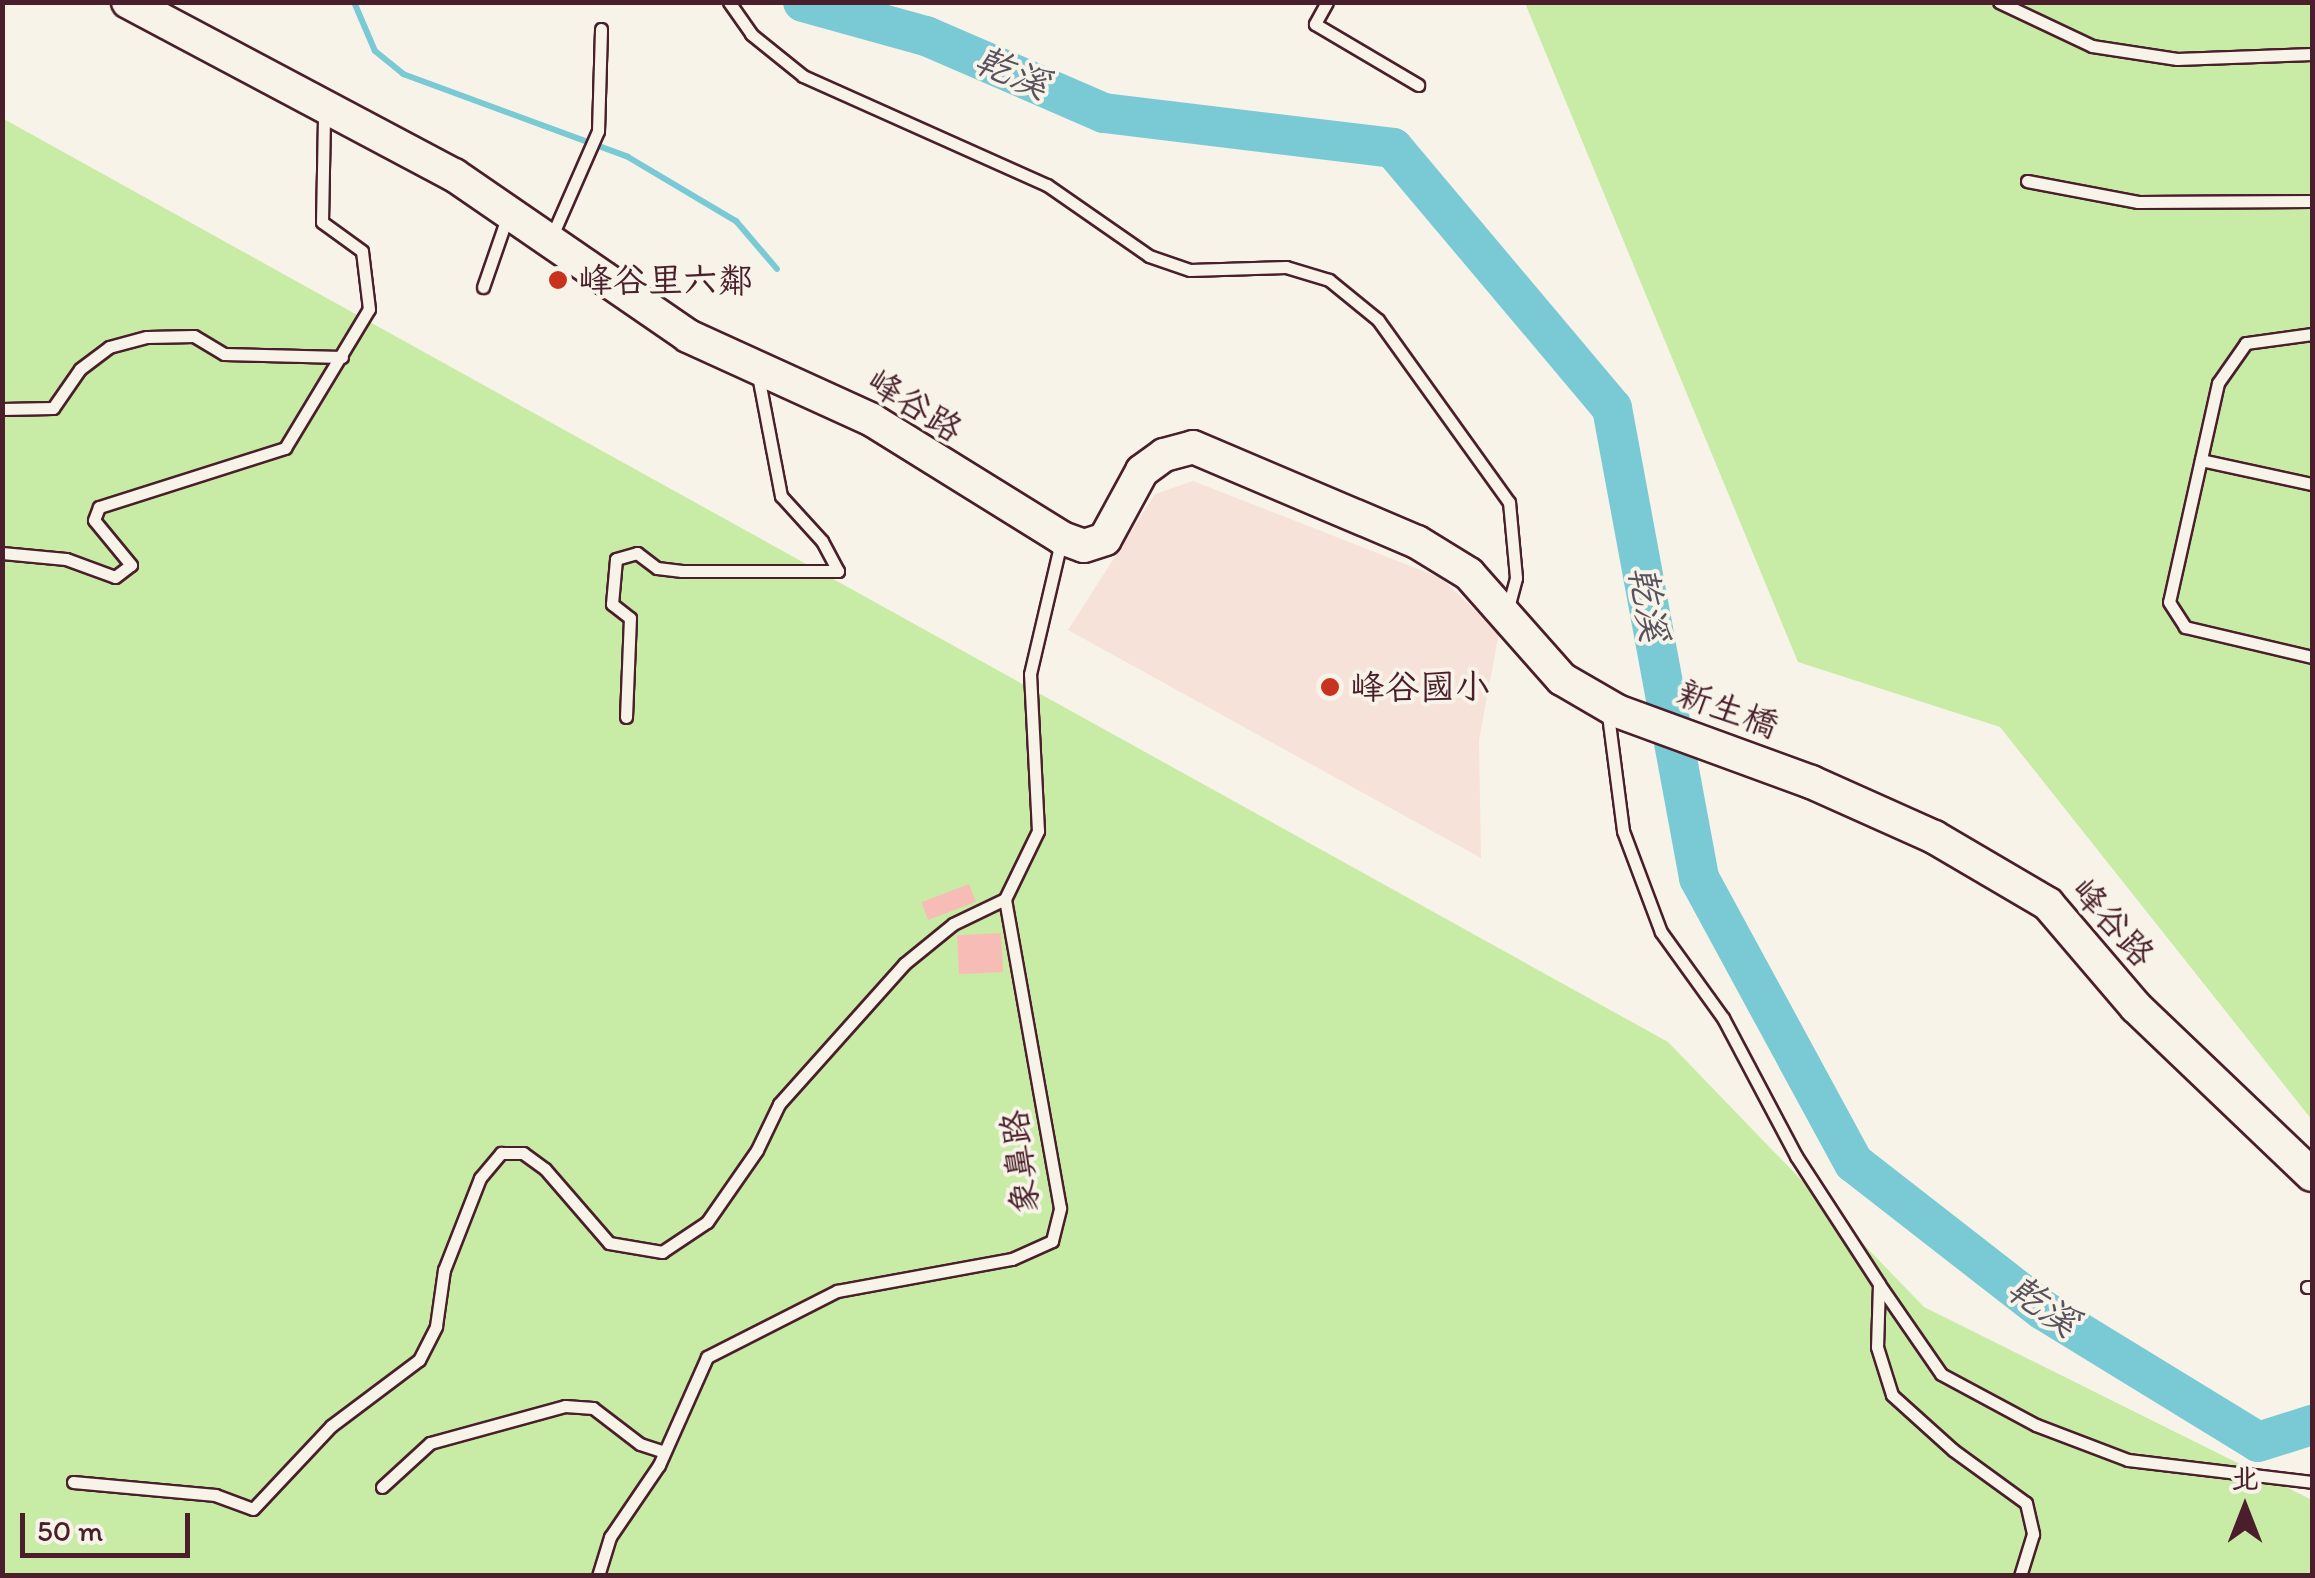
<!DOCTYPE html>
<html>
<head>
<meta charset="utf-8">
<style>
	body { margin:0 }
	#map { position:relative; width:2315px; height:1578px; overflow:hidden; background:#f7f3e8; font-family:Itim,"LXGW WenKai TC",sans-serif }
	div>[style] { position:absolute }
	.built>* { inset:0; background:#f7e2d9 }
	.green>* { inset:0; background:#c8eba5 }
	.stream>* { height:6px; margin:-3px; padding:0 3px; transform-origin:3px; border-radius:3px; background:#7acad5 }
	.river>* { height:40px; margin:-20px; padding:0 20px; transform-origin:20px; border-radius:20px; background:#7acad5 }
	.building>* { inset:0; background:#f8bcb6; transform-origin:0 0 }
	.roads { filter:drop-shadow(2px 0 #4a1f2b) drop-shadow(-2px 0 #4a1f2b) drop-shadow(0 2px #4a1f2b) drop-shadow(0 -2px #4a1f2b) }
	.lane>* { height:11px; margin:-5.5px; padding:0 5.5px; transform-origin:5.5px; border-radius:5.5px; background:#f7f3e8 }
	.secondary>* { height:32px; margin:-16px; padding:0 16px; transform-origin:16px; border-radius:16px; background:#f7f3e8 }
	.dots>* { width:28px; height:28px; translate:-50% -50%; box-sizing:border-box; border:5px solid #f7f3e8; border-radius:50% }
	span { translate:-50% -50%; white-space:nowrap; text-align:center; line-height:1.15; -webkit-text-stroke:8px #f7f3e8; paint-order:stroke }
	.poi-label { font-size:35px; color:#4a1f2b }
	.left { translate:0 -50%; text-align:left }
	.street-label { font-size:35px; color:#4a1f2b }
	.water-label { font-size:38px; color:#58525e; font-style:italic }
	.frame { position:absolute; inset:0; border:5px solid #4a1f2b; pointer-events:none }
	.north { position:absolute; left:2195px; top:1458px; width:100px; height:100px; -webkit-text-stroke:8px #f7f3e8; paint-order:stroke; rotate:0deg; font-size:28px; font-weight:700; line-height:40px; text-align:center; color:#4a1f2b }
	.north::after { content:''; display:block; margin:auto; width:35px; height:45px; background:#4a1f2b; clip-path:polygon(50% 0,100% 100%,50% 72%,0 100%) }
	.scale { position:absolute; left:20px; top:1513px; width:170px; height:45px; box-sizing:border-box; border:5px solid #4a1f2b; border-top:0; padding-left:12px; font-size:30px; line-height:35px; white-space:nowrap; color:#4a1f2b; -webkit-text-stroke:8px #f7f3e8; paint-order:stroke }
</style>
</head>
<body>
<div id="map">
	<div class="built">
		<div style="clip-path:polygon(1193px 481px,1441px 578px,1499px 633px,1479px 740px,1481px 858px,1068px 630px,1155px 494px)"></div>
	</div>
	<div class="green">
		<div style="clip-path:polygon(1525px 3px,2312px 3px,2312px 1120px,2000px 727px,1798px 662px)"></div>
		<div style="clip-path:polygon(2px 118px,1668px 1042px,1924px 1307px,2312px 1500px,2312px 1575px,3px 1575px)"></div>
	</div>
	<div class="stream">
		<div style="left:354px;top:2px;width:53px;rotate:66.8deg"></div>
		<div style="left:375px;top:51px;width:36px;rotate:39deg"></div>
		<div style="left:403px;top:74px;width:240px;rotate:20.2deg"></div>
		<div style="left:628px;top:157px;width:126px;rotate:30.7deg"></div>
		<div style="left:736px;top:221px;width:63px;rotate:49.5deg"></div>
	</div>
	<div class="river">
		<div style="left:803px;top:2px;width:128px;rotate:15.5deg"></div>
		<div style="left:926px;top:36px;width:194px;rotate:23.4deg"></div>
		<div style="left:1104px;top:113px;width:291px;rotate:6.9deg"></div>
		<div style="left:1393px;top:148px;width:340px;rotate:49.9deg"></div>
		<div style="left:1612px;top:408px;width:478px;rotate:79.5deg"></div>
		<div style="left:1699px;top:878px;width:324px;rotate:61.5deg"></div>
		<div style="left:1854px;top:1163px;width:239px;rotate:37.9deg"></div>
		<div style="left:2043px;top:1310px;width:252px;rotate:31.5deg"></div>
		<div style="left:2258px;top:1442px;width:57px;rotate:-17.5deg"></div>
	</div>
	<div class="building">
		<div style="left:969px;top:884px;width:19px;height:51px;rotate:69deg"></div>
		<div style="left:1001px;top:933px;width:39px;height:44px;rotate:87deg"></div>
	</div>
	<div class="roads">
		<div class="lane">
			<div style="left:729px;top:2px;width:39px;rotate:55deg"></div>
			<div style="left:751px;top:34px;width:67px;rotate:38.9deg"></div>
			<div style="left:803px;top:76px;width:267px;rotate:24.1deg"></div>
			<div style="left:1047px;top:185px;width:124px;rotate:34.8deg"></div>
			<div style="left:1149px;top:256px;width:43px;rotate:18.9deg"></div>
			<div style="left:1190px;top:270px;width:96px;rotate:-1.8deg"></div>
			<div style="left:1286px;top:267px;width:45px;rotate:16.8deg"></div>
			<div style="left:1329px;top:280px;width:63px;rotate:39.2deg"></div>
			<div style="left:1378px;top:320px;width:224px;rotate:54.3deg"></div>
			<div style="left:1509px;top:502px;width:76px;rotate:84.7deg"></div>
			<div style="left:1516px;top:578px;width:34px;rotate:105deg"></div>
			<div style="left:1327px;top:2px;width:25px;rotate:119deg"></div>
			<div style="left:1315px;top:24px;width:120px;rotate:30.6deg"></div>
			<div style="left:1999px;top:2px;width:103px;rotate:25.3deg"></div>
			<div style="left:2092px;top:46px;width:86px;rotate:8.7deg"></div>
			<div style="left:2177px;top:59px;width:135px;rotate:-2.1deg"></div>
			<div style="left:2027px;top:181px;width:113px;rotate:10.7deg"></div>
			<div style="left:2138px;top:202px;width:174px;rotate:-0.3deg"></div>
			<div style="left:551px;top:238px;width:117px;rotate:-66.3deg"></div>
			<div style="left:598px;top:131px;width:102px;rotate:-88.3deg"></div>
			<div style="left:483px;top:287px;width:76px;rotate:-70.9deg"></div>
			<div style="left:2312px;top:334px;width:67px;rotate:172.2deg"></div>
			<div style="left:2246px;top:343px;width:49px;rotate:125deg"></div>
			<div style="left:2218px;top:383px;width:224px;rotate:102.6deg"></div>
			<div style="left:2169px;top:602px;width:30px;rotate:57deg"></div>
			<div style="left:2185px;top:627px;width:130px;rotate:13.3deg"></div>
			<div style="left:2px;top:409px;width:51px;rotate:-1.1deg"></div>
			<div style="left:53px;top:408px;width:47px;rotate:-55.3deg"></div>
			<div style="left:80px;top:369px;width:36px;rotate:-37deg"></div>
			<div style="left:109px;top:347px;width:39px;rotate:-15deg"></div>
			<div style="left:147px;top:337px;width:47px;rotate:-1.2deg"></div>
			<div style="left:194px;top:336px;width:35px;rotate:31deg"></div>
			<div style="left:224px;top:354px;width:118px;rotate:1.5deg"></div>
			<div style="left:2201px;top:460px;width:114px;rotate:12.2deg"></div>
			<div style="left:2px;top:553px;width:64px;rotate:5.4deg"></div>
			<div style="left:66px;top:559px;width:52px;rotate:20.2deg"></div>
			<div style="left:115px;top:577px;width:20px;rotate:-37deg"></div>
			<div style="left:131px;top:565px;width:58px;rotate:-129.4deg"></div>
			<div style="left:94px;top:520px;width:14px;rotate:-69deg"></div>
			<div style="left:99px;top:507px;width:195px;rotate:-17.6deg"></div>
			<div style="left:285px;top:448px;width:162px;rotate:-58.9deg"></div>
			<div style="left:369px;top:309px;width:58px;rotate:-96.9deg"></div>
			<div style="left:362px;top:251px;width:49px;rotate:-144.1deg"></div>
			<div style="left:322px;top:222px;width:109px;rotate:-88.9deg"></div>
			<div style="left:1608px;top:715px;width:117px;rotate:82.6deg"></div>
			<div style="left:1623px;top:831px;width:108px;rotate:69.4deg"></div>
			<div style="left:1661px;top:932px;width:106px;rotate:54.2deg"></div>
			<div style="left:1723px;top:1018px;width:156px;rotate:62.1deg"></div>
			<div style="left:1796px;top:1156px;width:153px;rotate:57deg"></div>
			<div style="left:1879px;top:1284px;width:63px;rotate:91.8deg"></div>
			<div style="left:1877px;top:1347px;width:50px;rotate:72.6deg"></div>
			<div style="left:1892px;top:1395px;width:82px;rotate:42deg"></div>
			<div style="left:1953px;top:1450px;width:90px;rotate:36deg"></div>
			<div style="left:2026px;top:1503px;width:32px;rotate:77deg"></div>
			<div style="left:2033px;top:1534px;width:44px;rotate:107.2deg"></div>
			<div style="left:626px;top:717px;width:99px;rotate:-87.7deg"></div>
			<div style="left:630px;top:618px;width:23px;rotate:-142deg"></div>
			<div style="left:612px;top:604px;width:45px;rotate:-84.9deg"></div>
			<div style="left:616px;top:559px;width:22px;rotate:-16deg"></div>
			<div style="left:637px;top:553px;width:25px;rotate:37deg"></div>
			<div style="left:657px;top:568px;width:25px;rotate:7deg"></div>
			<div style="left:682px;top:571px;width:156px"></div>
			<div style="left:838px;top:571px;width:34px;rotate:-118deg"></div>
			<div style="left:822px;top:541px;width:61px;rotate:-132.3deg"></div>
			<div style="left:781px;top:496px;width:123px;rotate:-100.8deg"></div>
			<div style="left:1879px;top:1284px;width:109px;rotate:55.4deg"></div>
			<div style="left:1941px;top:1374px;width:108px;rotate:28.2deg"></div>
			<div style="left:2036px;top:1425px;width:98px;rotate:20.8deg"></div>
			<div style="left:2128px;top:1460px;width:185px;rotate:6.8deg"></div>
			<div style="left:2307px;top:1287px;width:5px"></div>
			<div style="left:73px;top:1482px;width:143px;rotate:5.2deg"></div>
			<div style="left:215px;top:1495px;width:40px;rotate:20.2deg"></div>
			<div style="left:253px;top:1509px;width:114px;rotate:-46.8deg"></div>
			<div style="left:331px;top:1426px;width:110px;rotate:-36.9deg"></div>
			<div style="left:419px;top:1360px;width:38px;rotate:-63deg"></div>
			<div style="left:436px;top:1326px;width:57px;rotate:-81.9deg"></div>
			<div style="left:444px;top:1270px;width:99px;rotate:-68.6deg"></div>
			<div style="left:480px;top:1178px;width:33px;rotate:-50deg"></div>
			<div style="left:501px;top:1153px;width:22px"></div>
			<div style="left:523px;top:1153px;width:27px;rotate:36deg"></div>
			<div style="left:545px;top:1169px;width:98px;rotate:49.1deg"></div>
			<div style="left:609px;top:1243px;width:54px;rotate:9.6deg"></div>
			<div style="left:662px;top:1252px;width:54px;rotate:-33.7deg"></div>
			<div style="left:707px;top:1222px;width:88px;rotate:-55.2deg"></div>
			<div style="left:757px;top:1150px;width:51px;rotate:-64.4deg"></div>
			<div style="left:779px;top:1104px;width:188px;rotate:-48.2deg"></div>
			<div style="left:904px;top:964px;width:63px;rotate:-39.2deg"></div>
			<div style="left:953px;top:924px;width:58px;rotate:-25.7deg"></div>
			<div style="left:382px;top:1487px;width:65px;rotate:-42.5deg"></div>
			<div style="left:430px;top:1443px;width:140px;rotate:-15.3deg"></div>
			<div style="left:565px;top:1406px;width:28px;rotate:4deg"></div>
			<div style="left:593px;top:1408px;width:59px;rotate:37.5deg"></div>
			<div style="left:640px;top:1444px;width:25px;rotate:18deg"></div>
			<div style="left:598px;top:1576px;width:41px;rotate:-72.9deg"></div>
			<div style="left:610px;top:1537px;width:87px;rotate:-55.8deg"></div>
			<div style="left:659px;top:1465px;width:118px;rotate:-66deg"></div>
			<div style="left:707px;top:1357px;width:146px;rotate:-26.9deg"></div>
			<div style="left:837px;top:1291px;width:178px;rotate:-10.4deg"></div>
			<div style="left:1012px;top:1259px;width:44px;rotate:-24.2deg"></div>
			<div style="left:1052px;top:1241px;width:34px;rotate:-76deg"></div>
			<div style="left:1060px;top:1208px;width:314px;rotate:-100.1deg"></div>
			<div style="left:1005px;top:899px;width:76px;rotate:-64.1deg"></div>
			<div style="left:1038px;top:831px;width:157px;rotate:-92.9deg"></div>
			<div style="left:1030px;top:674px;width:136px;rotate:-76.8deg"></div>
		</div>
		<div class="secondary">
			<div style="left:128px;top:2px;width:369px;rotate:28deg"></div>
			<div style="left:454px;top:175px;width:284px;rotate:34.5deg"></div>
			<div style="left:688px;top:336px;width:202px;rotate:24.5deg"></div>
			<div style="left:872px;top:420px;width:224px;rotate:31.8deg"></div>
			<div style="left:1062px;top:538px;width:23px;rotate:20deg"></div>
			<div style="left:1084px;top:546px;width:22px;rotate:-18deg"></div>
			<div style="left:1105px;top:539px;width:77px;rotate:-61.4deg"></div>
			<div style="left:1142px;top:471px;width:27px;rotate:-36deg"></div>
			<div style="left:1164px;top:455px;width:30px;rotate:-15deg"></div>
			<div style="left:1193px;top:447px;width:243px;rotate:23deg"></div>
			<div style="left:1417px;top:542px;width:61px;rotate:31.6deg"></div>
			<div style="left:1469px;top:574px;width:140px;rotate:48.5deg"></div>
			<div style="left:1562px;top:679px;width:64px;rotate:30.2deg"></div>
			<div style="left:1617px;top:711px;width:207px;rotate:20.1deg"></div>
			<div style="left:1811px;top:782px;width:135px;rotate:24.1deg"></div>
			<div style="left:1934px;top:837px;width:132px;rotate:30.4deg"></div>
			<div style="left:2048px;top:904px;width:135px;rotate:49.5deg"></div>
			<div style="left:2136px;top:1007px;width:243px;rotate:43.7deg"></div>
		</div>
	</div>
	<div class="dots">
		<div style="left:558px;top:280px;background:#c8321e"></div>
		<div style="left:1330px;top:687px;background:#c8321e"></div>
	</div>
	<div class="poi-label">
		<span class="left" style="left:578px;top:280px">峰谷里六鄰</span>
		<span class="left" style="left:1350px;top:687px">峰谷國小</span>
	</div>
	<div class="street-label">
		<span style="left:915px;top:405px;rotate:32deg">峰谷路</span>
		<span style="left:1728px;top:709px;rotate:20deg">新生橋</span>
		<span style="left:2113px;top:922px;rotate:48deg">峰谷路</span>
		<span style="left:1020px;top:1162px;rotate:-97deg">象鼻路</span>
	</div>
	<div class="water-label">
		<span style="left:1012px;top:73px;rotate:23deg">乾溪</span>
		<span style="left:1648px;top:604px;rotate:80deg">乾溪</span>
		<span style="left:2043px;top:1306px;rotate:35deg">乾溪</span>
	</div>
	<div class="frame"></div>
	<div class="north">北</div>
	<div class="scale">50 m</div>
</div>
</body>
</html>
